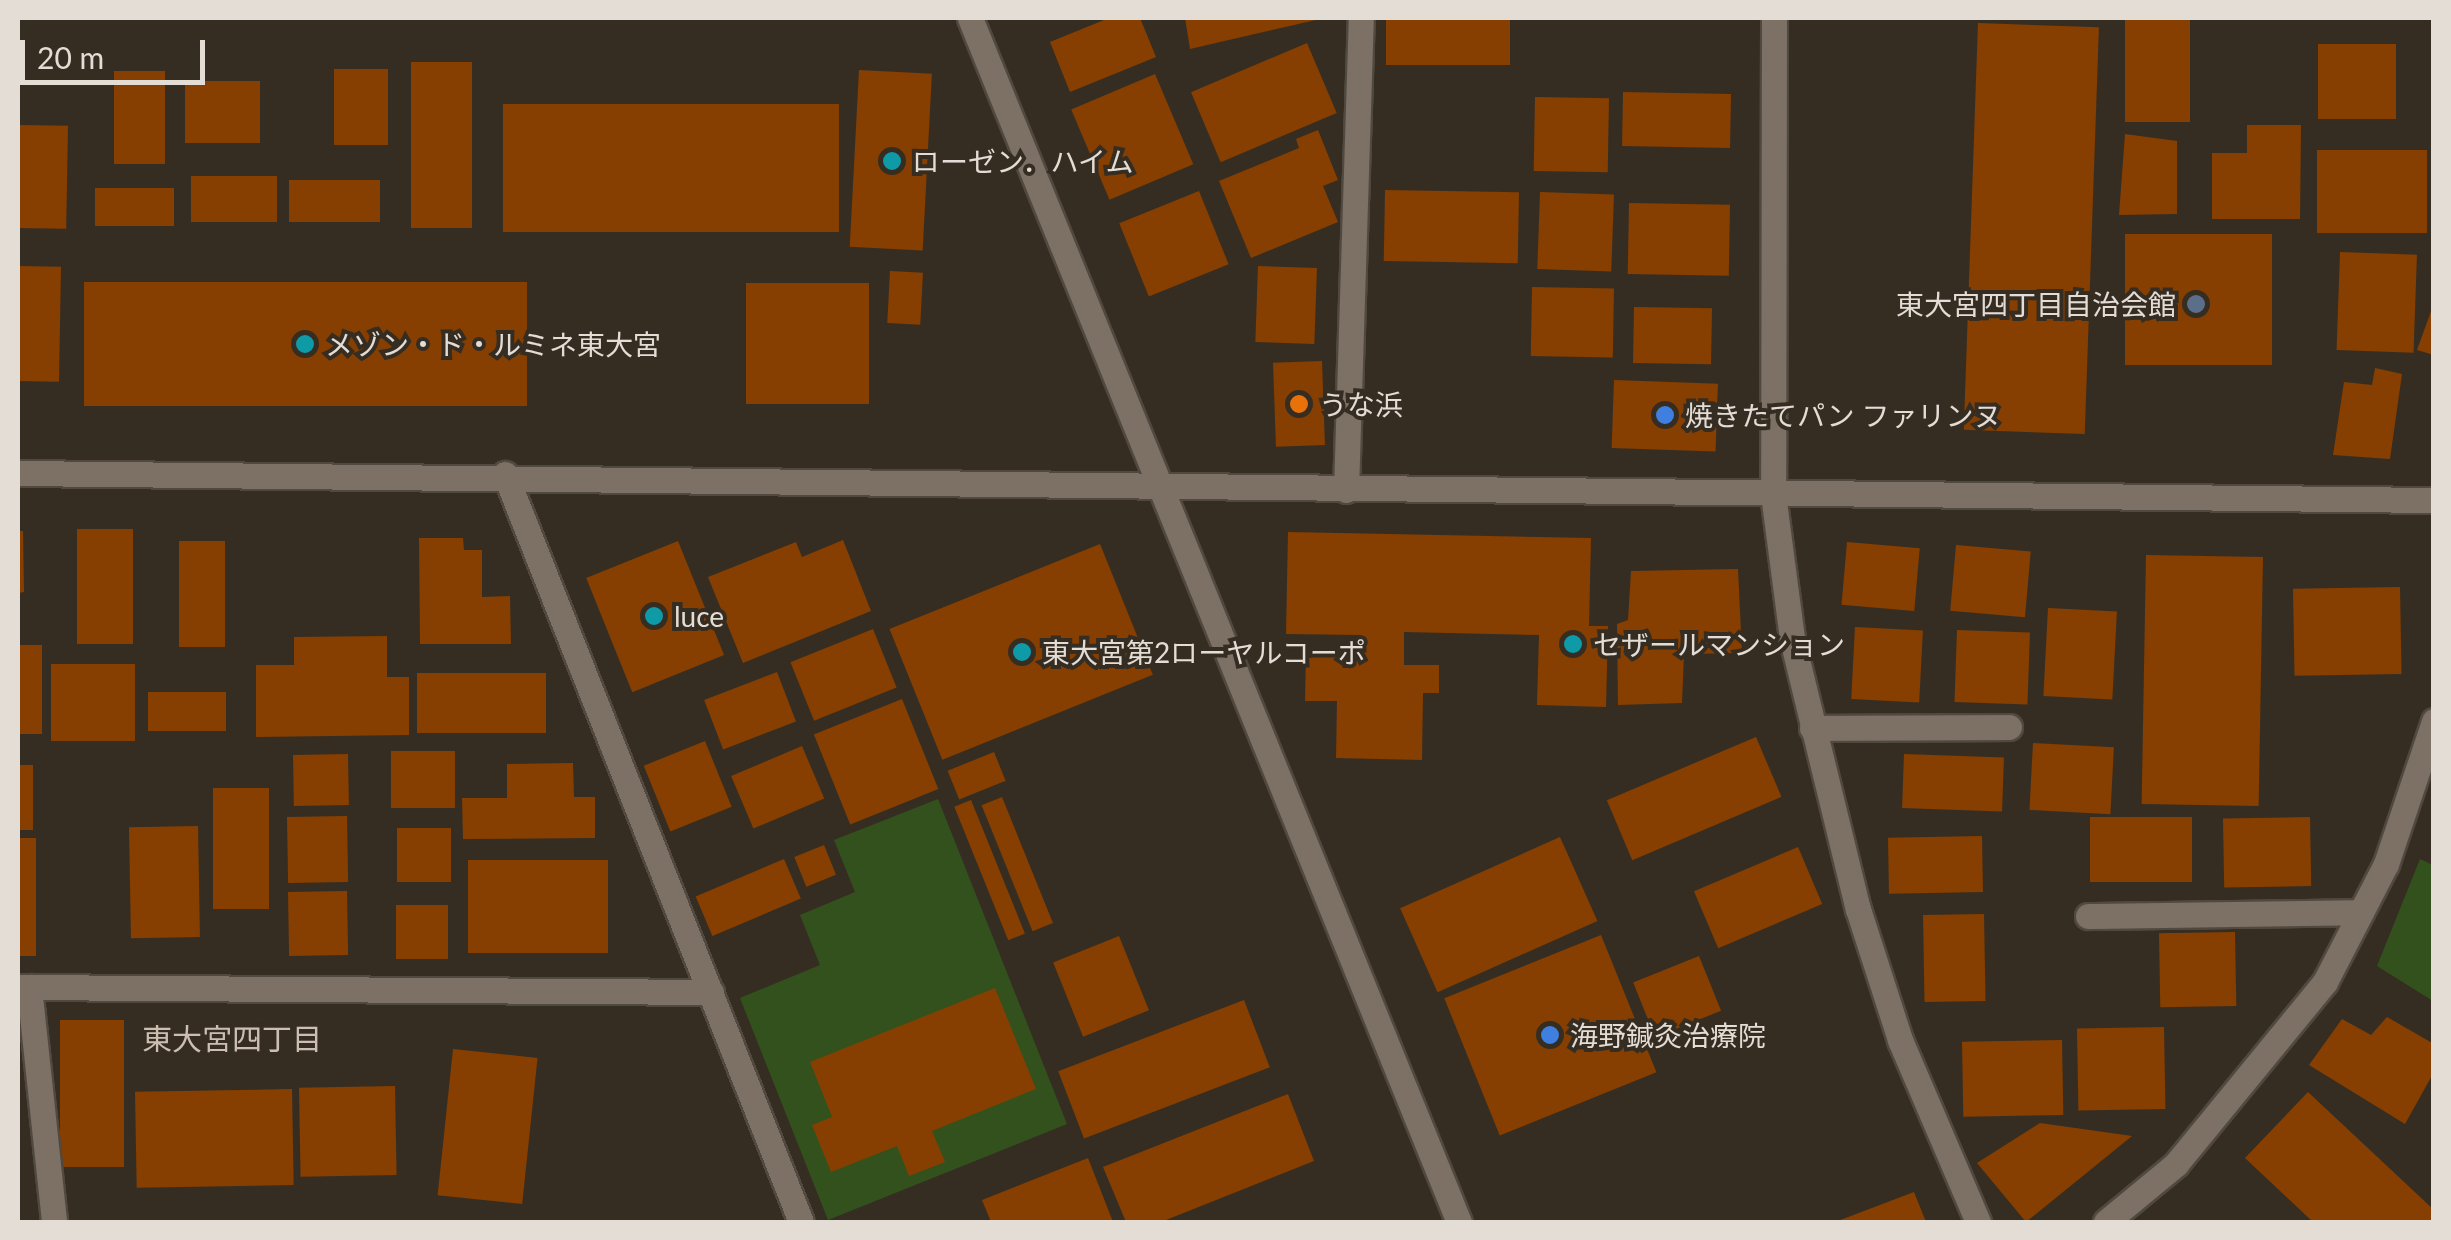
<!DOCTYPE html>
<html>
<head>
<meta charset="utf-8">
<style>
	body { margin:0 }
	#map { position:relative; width:2451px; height:1240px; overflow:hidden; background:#362d22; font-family:Lato,"Noto Sans JP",sans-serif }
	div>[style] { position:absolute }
	.green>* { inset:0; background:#33511d }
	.building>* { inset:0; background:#863f00; transform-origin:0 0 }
	.roads { filter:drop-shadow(2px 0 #514940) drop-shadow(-2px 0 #514940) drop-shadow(0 2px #514940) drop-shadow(0 -2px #514940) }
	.service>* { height:25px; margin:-12.5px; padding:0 12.5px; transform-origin:12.5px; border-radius:12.5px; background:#7d7165 }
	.minor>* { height:25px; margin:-12.5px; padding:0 12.5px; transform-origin:12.5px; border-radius:12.5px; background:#7d7165 }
	.tertiary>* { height:25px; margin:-12.5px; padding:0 12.5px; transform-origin:12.5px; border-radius:12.5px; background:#7d7165 }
	.dots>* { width:28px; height:28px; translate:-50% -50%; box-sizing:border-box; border:5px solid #362d22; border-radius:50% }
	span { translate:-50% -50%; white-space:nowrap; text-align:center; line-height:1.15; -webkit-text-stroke:8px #362d22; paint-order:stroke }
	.poi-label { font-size:28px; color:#e4ddd6 }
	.left { translate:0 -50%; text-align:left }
	.right { translate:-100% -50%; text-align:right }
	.neighbourhood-label { font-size:30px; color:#ccbfb2 }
	.frame { position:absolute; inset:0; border:20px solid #e4ddd6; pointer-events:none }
	.scale { position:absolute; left:20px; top:40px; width:185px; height:45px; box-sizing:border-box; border:5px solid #e4ddd6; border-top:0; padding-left:12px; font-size:30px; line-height:35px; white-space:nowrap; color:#e4ddd6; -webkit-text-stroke:8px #362d22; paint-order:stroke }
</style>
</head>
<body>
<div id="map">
	<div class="green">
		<div style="clip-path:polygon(938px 799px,1067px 1124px,828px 1220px,740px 998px,820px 965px,800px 915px,855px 892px,834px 840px)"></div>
		<div style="clip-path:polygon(2420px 859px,2433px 865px,2433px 1001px,2377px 966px)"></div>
	</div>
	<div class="building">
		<div style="clip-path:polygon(1109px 18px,1140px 18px,1156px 57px,1070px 92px,1050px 42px)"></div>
		<div style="clip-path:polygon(1185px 18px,1320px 18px,1320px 19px,1190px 49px)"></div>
		<div style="left:1386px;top:18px;width:124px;height:47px"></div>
		<div style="left:2125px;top:18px;width:65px;height:104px"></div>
		<div style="left:1978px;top:23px;width:121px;height:407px;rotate:2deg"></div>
		<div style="left:1307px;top:43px;width:76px;height:126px;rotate:67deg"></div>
		<div style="left:2318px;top:44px;width:78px;height:75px"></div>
		<div style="left:411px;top:62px;width:61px;height:166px"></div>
		<div style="left:388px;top:69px;width:76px;height:54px;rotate:90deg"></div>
		<div style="left:859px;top:70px;width:73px;height:177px;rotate:3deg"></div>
		<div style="left:165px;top:71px;width:93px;height:51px;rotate:90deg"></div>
		<div style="left:1155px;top:74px;width:98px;height:91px;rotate:67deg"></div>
		<div style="left:260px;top:81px;width:62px;height:75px;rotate:90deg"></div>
		<div style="left:1623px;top:92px;width:108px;height:54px;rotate:1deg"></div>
		<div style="left:1535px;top:97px;width:74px;height:74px;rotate:1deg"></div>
		<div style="left:503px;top:104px;width:336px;height:128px"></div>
		<div style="left:18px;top:125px;width:50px;height:103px;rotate:1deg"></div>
		<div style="clip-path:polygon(2247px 125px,2301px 125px,2300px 219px,2212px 219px,2212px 153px,2247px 153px)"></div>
		<div style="clip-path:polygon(1318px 130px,1338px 180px,1323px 186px,1338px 222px,1251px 258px,1219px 181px,1299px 148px,1296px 139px)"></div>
		<div style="clip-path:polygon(2125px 134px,2177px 141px,2177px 214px,2119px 215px)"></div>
		<div style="left:2427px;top:150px;width:83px;height:110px;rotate:90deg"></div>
		<div style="left:191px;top:176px;width:86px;height:46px"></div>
		<div style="left:289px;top:180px;width:91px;height:42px"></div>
		<div style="left:95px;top:188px;width:79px;height:38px"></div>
		<div style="left:1385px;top:190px;width:134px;height:71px;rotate:1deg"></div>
		<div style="left:1199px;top:191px;width:79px;height:86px;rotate:68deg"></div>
		<div style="left:1540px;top:192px;width:74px;height:77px;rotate:2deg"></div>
		<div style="left:1629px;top:203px;width:101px;height:71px;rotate:1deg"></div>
		<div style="left:2125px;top:234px;width:147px;height:131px"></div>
		<div style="left:2340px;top:252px;width:77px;height:98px;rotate:2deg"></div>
		<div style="left:18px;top:266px;width:43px;height:115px;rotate:1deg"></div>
		<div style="left:1258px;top:266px;width:59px;height:76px;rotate:2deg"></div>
		<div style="left:890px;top:271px;width:33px;height:52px;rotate:3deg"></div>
		<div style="left:84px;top:282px;width:443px;height:124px"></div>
		<div style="left:746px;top:283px;width:123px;height:121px"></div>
		<div style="left:1532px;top:287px;width:82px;height:69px;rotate:1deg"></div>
		<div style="clip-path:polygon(2434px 303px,2434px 355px,2417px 350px)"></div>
		<div style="left:1634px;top:307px;width:78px;height:56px;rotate:1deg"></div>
		<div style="left:1322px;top:361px;width:84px;height:49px;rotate:88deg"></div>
		<div style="clip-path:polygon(2375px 368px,2402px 374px,2390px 459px,2333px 455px,2344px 382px,2372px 385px)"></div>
		<div style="left:1614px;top:380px;width:104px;height:68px;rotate:2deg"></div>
		<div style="left:77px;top:529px;width:56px;height:115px"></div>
		<div style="clip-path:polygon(18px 531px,23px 531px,24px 592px,18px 593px)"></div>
		<div style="clip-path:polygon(1288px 532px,1591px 538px,1589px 626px,1608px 626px,1606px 707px,1537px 705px,1539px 635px,1404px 632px,1404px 665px,1439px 665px,1439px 693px,1423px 693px,1422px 760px,1336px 758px,1337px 701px,1305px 701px,1306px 653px,1361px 653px,1361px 635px,1286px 634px)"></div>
		<div style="clip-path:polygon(419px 538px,463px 538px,464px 550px,482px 550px,482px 597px,510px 596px,511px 644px,420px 644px)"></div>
		<div style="clip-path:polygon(843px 540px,871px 611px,743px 663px,708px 577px,796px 542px,802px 557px)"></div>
		<div style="left:179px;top:541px;width:46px;height:106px"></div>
		<div style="left:678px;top:541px;width:123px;height:99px;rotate:68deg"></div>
		<div style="left:1847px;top:542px;width:73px;height:63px;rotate:5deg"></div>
		<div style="left:1100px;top:544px;width:141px;height:227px;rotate:68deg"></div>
		<div style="left:1956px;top:545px;width:75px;height:66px;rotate:5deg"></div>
		<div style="left:2146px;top:555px;width:117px;height:249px;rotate:1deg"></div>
		<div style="clip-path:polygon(1738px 569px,1742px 653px,1684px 654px,1682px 703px,1618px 705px,1617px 624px,1628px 620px,1631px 571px)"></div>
		<div style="left:2400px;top:587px;width:87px;height:107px;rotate:89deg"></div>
		<div style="left:2048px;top:608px;width:69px;height:88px;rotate:3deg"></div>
		<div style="left:1855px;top:627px;width:68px;height:72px;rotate:3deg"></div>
		<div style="left:873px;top:629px;width:63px;height:89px;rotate:68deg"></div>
		<div style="left:1957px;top:630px;width:73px;height:72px;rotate:2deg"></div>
		<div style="clip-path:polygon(387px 636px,387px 677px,409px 677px,409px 735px,256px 737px,256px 665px,294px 665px,294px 637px)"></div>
		<div style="left:18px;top:645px;width:24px;height:89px"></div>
		<div style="left:51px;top:664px;width:84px;height:77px"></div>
		<div style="left:777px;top:672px;width:53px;height:78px;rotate:69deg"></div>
		<div style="left:546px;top:673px;width:60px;height:129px;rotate:90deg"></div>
		<div style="left:226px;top:692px;width:39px;height:78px;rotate:90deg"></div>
		<div style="left:902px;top:699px;width:97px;height:95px;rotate:68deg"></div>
		<div style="left:1756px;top:737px;width:65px;height:162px;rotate:67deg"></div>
		<div style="left:705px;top:741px;width:71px;height:66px;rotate:68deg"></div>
		<div style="left:2033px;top:743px;width:81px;height:67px;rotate:3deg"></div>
		<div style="left:802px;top:746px;width:57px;height:77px;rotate:67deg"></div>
		<div style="left:455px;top:751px;width:57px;height:64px;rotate:90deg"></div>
		<div style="left:994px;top:752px;width:31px;height:50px;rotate:68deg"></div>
		<div style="left:348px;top:754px;width:51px;height:55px;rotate:89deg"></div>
		<div style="left:1904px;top:754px;width:100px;height:54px;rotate:2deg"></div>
		<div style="clip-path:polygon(573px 763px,574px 797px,595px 797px,595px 838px,463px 839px,462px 798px,507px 798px,507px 764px)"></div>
		<div style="left:18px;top:765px;width:15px;height:65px"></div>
		<div style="left:213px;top:788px;width:56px;height:121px"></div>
		<div style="left:1002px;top:797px;width:136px;height:22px;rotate:68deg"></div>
		<div style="left:971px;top:800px;width:144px;height:18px;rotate:68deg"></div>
		<div style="left:347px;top:816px;width:66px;height:60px;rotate:89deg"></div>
		<div style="left:2192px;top:817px;width:65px;height:102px;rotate:90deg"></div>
		<div style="left:2310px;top:817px;width:69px;height:87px;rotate:89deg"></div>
		<div style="left:198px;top:826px;width:111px;height:69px;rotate:89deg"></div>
		<div style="left:451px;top:828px;width:54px;height:54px;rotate:90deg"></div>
		<div style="left:1982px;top:836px;width:56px;height:94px;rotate:89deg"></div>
		<div style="left:1560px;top:837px;width:92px;height:175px;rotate:66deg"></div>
		<div style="left:18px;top:838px;width:18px;height:118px"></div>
		<div style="left:824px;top:845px;width:32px;height:32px;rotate:68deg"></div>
		<div style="left:1798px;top:847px;width:62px;height:113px;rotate:67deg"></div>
		<div style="left:784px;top:859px;width:43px;height:96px;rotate:67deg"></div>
		<div style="left:608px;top:860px;width:93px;height:140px;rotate:90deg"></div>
		<div style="left:347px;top:891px;width:64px;height:59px;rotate:89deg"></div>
		<div style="left:396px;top:905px;width:52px;height:54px"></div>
		<div style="left:1984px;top:914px;width:87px;height:61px;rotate:89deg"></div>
		<div style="left:2235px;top:932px;width:74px;height:76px;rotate:89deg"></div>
		<div style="left:1601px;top:935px;width:148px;height:169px;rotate:68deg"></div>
		<div style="left:1119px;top:936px;width:80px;height:71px;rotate:68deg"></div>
		<div style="left:1699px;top:956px;width:59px;height:71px;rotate:68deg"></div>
		<div style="clip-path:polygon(995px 988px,1036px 1089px,932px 1131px,945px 1162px,909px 1176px,897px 1146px,831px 1172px,812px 1125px,832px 1117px,810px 1062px)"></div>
		<div style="left:1244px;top:1000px;width:72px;height:199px;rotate:69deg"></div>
		<div style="clip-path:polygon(2387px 1017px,2434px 1044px,2434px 1072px,2405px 1124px,2309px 1065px,2342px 1019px,2371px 1035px)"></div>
		<div style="left:60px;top:1020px;width:64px;height:147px"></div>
		<div style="left:2164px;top:1027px;width:82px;height:87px;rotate:89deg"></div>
		<div style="left:2062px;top:1040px;width:75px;height:100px;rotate:89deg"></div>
		<div style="left:453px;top:1049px;width:85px;height:147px;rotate:6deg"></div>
		<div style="left:395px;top:1086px;width:89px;height:96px;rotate:89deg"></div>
		<div style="left:292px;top:1089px;width:96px;height:157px;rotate:89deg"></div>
		<div style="clip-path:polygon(2308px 1092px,2434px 1210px,2434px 1222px,2313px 1222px,2245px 1158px)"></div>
		<div style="clip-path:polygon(1288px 1094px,1314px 1161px,1161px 1222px,1126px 1222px,1103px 1167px)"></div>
		<div style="clip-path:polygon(2040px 1123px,2132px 1136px,2026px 1222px,1977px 1163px)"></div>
		<div style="clip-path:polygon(1088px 1158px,1113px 1222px,991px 1222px,982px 1200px)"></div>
		<div style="clip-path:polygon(1914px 1192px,1926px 1222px,1835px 1222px)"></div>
	</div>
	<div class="roads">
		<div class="service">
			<div style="left:1346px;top:490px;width:472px;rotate:-88.2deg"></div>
			<div style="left:1812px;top:728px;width:197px;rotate:-0.3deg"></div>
			<div style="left:2088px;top:916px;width:273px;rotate:-0.8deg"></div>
		</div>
		<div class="minor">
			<div style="left:1774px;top:18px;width:476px;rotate:90.1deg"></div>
			<div style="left:1773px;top:494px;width:146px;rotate:82.5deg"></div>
			<div style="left:1792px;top:639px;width:278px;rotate:76.3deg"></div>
			<div style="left:1858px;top:909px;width:138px;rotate:72.2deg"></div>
			<div style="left:1900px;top:1040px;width:198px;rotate:66.8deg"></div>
			<div style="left:505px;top:474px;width:804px;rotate:68.41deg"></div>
			<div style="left:18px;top:987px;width:693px;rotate:0.41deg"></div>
			<div style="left:29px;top:987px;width:236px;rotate:83.9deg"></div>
		</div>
		<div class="tertiary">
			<div style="left:970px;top:18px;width:1300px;rotate:67.9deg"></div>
			<div style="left:18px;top:473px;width:2416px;rotate:0.64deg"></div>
			<div style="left:2106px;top:1222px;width:91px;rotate:-39.6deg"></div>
			<div style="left:2176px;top:1164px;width:235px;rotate:-50.7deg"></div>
			<div style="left:2325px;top:982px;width:133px;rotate:-62.7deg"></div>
			<div style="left:2386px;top:864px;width:151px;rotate:-71.4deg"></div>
		</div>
	</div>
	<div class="dots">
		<div style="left:892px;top:161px;background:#0f9aa8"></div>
		<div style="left:2196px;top:304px;background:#5c6f8a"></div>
		<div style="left:305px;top:344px;background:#0f9aa8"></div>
		<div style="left:1299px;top:404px;background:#e8710a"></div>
		<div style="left:1665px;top:415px;background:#3f7fe0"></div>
		<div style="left:654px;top:616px;background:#0f9aa8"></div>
		<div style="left:1573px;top:644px;background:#0f9aa8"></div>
		<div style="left:1022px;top:652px;background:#0f9aa8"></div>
		<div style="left:1550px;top:1035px;background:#3f7fe0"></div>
	</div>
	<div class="poi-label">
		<span class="left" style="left:912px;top:161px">ローゼン．ハイム</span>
		<span class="right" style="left:2176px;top:304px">東大宮四丁目自治会館</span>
		<span class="left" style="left:325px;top:344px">メゾン・ド・ルミネ東大宮</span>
		<span class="left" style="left:1319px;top:404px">うな浜</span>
		<span class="left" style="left:1685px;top:415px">焼きたてパン ファリンヌ</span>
		<span class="left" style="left:674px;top:616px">luce</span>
		<span class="left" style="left:1593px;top:644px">セザールマンション</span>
		<span class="left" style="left:1042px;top:652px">東大宮第2ローヤルコーポ</span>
		<span class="left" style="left:1570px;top:1035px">海野鍼灸治療院</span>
	</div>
	<div class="neighbourhood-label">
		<span style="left:232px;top:1038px">東大宮四丁目</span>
	</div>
	<div class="frame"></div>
	<div class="scale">20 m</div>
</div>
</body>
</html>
